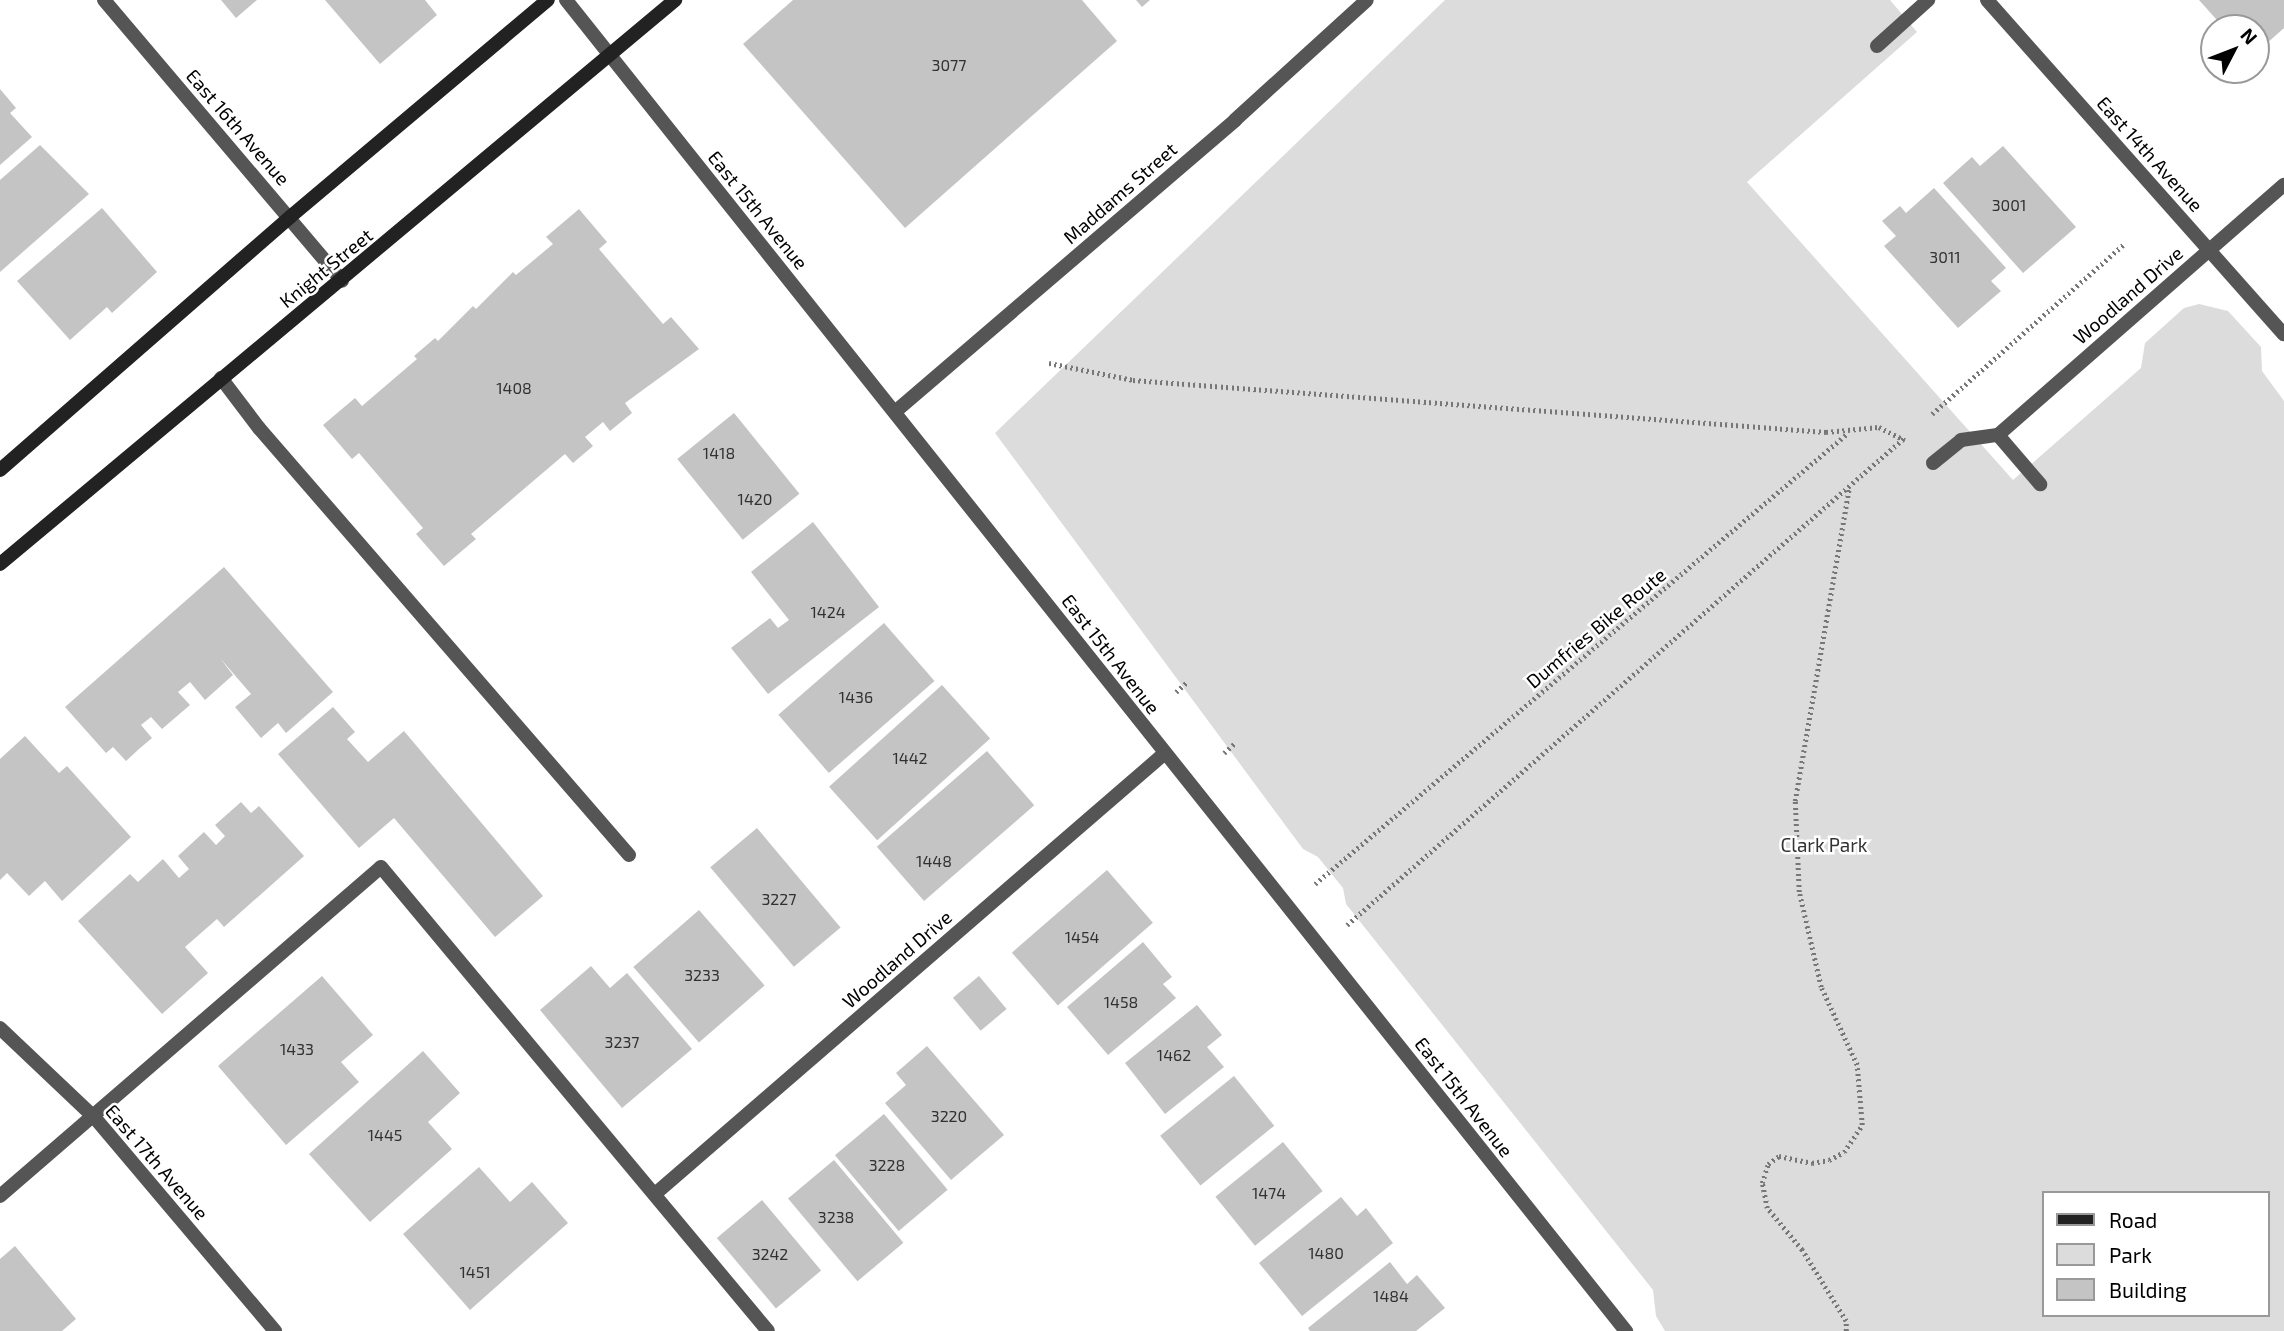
<!DOCTYPE html>
<html>
<head>
<meta charset="utf-8">
<style>
	body { margin:0 }
	#map { position:relative; width:2284px; height:1331px; overflow:hidden; background:#fff; font-family:"Exo 2",sans-serif }
	div>[style] { position:absolute }
	.green>* { inset:0; background:#dcdcdc }
	.building>* { inset:0; background:#c4c4c4; transform-origin:0 0 }
	.path>* { height:4.5px; margin-top:-2.25px; transform-origin:0; background:repeating-linear-gradient(90deg,#777 0 2px,transparent 0 5.5px) }
	.lane>* { height:14px; margin:-7px; padding:0 7px; transform-origin:7px; border-radius:7px; background:#555 }
	.street>* { height:14px; margin:-7px; padding:0 7px; transform-origin:7px; border-radius:7px; background:#555 }
	.secondary>* { height:14px; margin:-7px; padding:0 7px; transform-origin:7px; border-radius:7px; background:#222 }
	span { translate:-50% -50%; white-space:nowrap; text-align:center; line-height:1.15; -webkit-text-stroke:5px #fff; paint-order:stroke }
	.number-label { font-size:16px; color:#313131 }
	.number-label span { -webkit-text-stroke-width:0 }
	.street-label { font-size:19px; color:#000 }
	.park-label { font-size:19px; color:#333 }
	.legend { position:absolute; left:2042px; top:1191px; width:228px; height:126px; box-sizing:border-box; background:#fff; border:2px solid #999; margin:0; padding:9px 12px; list-style:none; font-size:21px; color:#000 }
	.legend li { display:flex; align-items:center; gap:14px; height:35px }
	.legend b { width:35px; border:2px solid #999 }
	.north { position:absolute; left:2200px; top:14px; width:70px; height:70px; box-sizing:border-box; background:#fff; border:2px solid #999; border-radius:50%; rotate:48deg; font-size:19px; font-weight:700; line-height:28px; text-align:center; color:#000 }
	.north::after { content:''; display:block; margin:auto; width:24px; height:32px; background:#000; clip-path:polygon(50% 0,100% 100%,50% 72%,0 100%) }
</style>
</head>
<body>
<div id="map">
	<div class="green">
		<div style="clip-path:polygon(evenodd,1445px 0,1890px 0,1917px 32px,1747px 182px,2013px 480px,2141px 368px,2145px 343px,2184px 308px,2199px 304px,2228px 311px,2261px 347px,2262px 371px,2284px 401px,2284px 1331px,1665px 1331px,1656px 1316px,1653px 1290px,1346px 904px,1343px 888px,1318px 857px,1303px 849px,995px 433px,1445px 0,2044px 1193px,2268px 1193px,2268px 1315px,2044px 1315px,2044px 1193px)"></div>
	</div>
	<div class="building">
		<div style="clip-path:polygon(221px 0,257px 0,236px 18px)"></div>
		<div style="clip-path:polygon(325px 0,425px 0,437px 15px,380px 64px)"></div>
		<div style="clip-path:polygon(793px 0,1082px 0,1117px 41px,905px 228px,743px 44px)"></div>
		<div style="clip-path:polygon(1136px 0,1150px 0,1142px 7px)"></div>
		<div style="clip-path:polygon(2199px 0,2284px 0,2284px 28px,2256px 53px,2256px 28px,2224px 28px)"></div>
		<div style="clip-path:polygon(0 89px,16px 108px,10px 113px,32px 137px,0 165px)"></div>
		<div style="clip-path:polygon(40px 145px,89px 194px,0 272px,0 180px)"></div>
		<div style="clip-path:polygon(2003px 146px,2076px 227px,2023px 273px,1943px 183px,1972px 157px,1980px 166px)"></div>
		<div style="clip-path:polygon(1934px 188px,2006px 268px,1991px 281px,2001px 291px,1958px 328px,1884px 246px,1896px 236px,1882px 221px,1900px 206px,1906px 213px)"></div>
		<div style="clip-path:polygon(102px 208px,157px 272px,112px 313px,107px 307px,70px 340px,17px 281px)"></div>
		<div style="clip-path:polygon(579px 209px,607px 242px,599px 249px,663px 324px,671px 317px,699px 349px,625px 403px,632px 413px,610px 431px,603px 422px,585px 437px,593px 446px,573px 463px,565px 454px,471px 534px,476px 539px,444px 566px,416px 534px,423px 528px,359px 453px,352px 459px,323px 425px,355px 398px,362px 406px,417px 359px,414px 356px,435px 338px,438px 341px,473px 306px,476px 309px,513px 272px,516px 275px,553px 244px,546px 237px)"></div>
		<div style="left:734px;top:413px;width:104px;height:73px;rotate:51deg"></div>
		<div style="clip-path:polygon(813px 522px,879px 607px,768px 694px,731px 648px,770px 618px,778px 628px,789px 620px,751px 572px)"></div>
		<div style="clip-path:polygon(224px 567px,333px 692px,286px 733px,278px 723px,261px 738px,235px 707px,251px 694px,220px 658px,233px 675px,205px 700px,190px 682px,178px 692px,190px 705px,162px 729px,151px 717px,141px 725px,152px 738px,139px 749px,126px 761px,113px 747px,106px 753px,65px 707px)"></div>
		<div style="left:884px;top:623px;width:77px;height:140px;rotate:49deg"></div>
		<div style="left:942px;top:685px;width:72px;height:152px;rotate:48deg"></div>
		<div style="clip-path:polygon(333px 707px,355px 732px,347px 739px,368px 762px,404px 731px,543px 896px,495px 937px,394px 818px,359px 848px,278px 754px)"></div>
		<div style="clip-path:polygon(25px 736px,59px 773px,67px 766px,131px 837px,62px 901px,45px 881px,29px 896px,7px 873px,0 880px,0 759px)"></div>
		<div style="left:987px;top:751px;width:72px;height:146px;rotate:49deg"></div>
		<div style="clip-path:polygon(241px 802px,251px 813px,259px 806px,304px 856px,224px 927px,217px 919px,185px 947px,208px 973px,162px 1014px,78px 921px,130px 874px,138px 882px,163px 859px,179px 878px,189px 869px,178px 856px,204px 832px,216px 845px,225px 836px,215px 825px)"></div>
		<div style="left:757px;top:828px;width:130px;height:61px;rotate:50deg"></div>
		<div style="left:1107px;top:870px;width:70px;height:126px;rotate:49deg"></div>
		<div style="left:699px;top:910px;width:100px;height:87px;rotate:49deg"></div>
		<div style="clip-path:polygon(1143px 942px,1172px 977px,1163px 984px,1176px 998px,1108px 1055px,1067px 1007px)"></div>
		<div style="clip-path:polygon(591px 966px,610px 988px,627px 973px,692px 1049px,622px 1108px,540px 1010px)"></div>
		<div style="clip-path:polygon(322px 976px,373px 1035px,341px 1062px,359px 1082px,286px 1145px,218px 1066px)"></div>
		<div style="left:979px;top:976px;width:43px;height:34px;rotate:50deg"></div>
		<div style="clip-path:polygon(1197px 1005px,1222px 1035px,1207px 1047px,1224px 1067px,1165px 1114px,1125px 1063px)"></div>
		<div style="clip-path:polygon(927px 1046px,1004px 1135px,951px 1180px,885px 1103px,906px 1085px,896px 1073px)"></div>
		<div style="clip-path:polygon(423px 1051px,460px 1093px,428px 1122px,452px 1149px,370px 1222px,309px 1154px)"></div>
		<div style="left:1234px;top:1076px;width:64px;height:95px;rotate:51deg"></div>
		<div style="left:884px;top:1114px;width:99px;height:64px;rotate:50deg"></div>
		<div style="left:1283px;top:1142px;width:63px;height:87px;rotate:51deg"></div>
		<div style="left:834px;top:1160px;width:108px;height:60px;rotate:50deg"></div>
		<div style="clip-path:polygon(479px 1167px,510px 1202px,532px 1182px,568px 1223px,470px 1310px,403px 1234px)"></div>
		<div style="clip-path:polygon(1341px 1197px,1357px 1216px,1366px 1208px,1393px 1243px,1302px 1316px,1259px 1263px)"></div>
		<div style="left:762px;top:1200px;width:92px;height:59px;rotate:50deg"></div>
		<div style="clip-path:polygon(15px 1246px,76px 1319px,62px 1331px,0 1331px,0 1259px)"></div>
		<div style="clip-path:polygon(1390px 1262px,1407px 1284px,1417px 1275px,1445px 1308px,1416px 1331px,1310px 1331px,1308px 1328px)"></div>
	</div>
	<div class="path">
		<div style="left:1049px;top:363px;width:86px;rotate:11.4deg"></div>
		<div style="left:1133px;top:380px;width:695px;rotate:4.29deg"></div>
		<div style="left:1826px;top:432px;width:53px;rotate:-5.4deg"></div>
		<div style="left:1879px;top:427px;width:29px;rotate:27deg"></div>
		<div style="left:1932px;top:414px;width:258px;rotate:-41.5deg"></div>
		<div style="left:1176px;top:692px;width:15px;rotate:-42deg"></div>
		<div style="left:1224px;top:753px;width:15px;rotate:-42deg"></div>
		<div style="left:1315px;top:884px;width:698px;rotate:-40.24deg"></div>
		<div style="left:1347px;top:925px;width:740px;rotate:-41.16deg"></div>
		<div style="left:1846px;top:1331px;width:10px;rotate:-90deg"></div>
		<div style="left:1846px;top:1321px;width:84px;rotate:-121.8deg"></div>
		<div style="left:1802px;top:1250px;width:55px;rotate:-129.8deg"></div>
		<div style="left:1767px;top:1208px;width:25px;rotate:-101deg"></div>
		<div style="left:1762px;top:1183px;width:20px;rotate:-72deg"></div>
		<div style="left:1768px;top:1164px;width:14px;rotate:-36deg"></div>
		<div style="left:1779px;top:1156px;width:34px;rotate:12deg"></div>
		<div style="left:1812px;top:1163px;width:17px;rotate:-10deg"></div>
		<div style="left:1829px;top:1160px;width:17px;rotate:-28deg"></div>
		<div style="left:1844px;top:1152px;width:32px;rotate:-56deg"></div>
		<div style="left:1862px;top:1125px;width:60px;rotate:-94.8deg"></div>
		<div style="left:1857px;top:1065px;width:86px;rotate:-114.8deg"></div>
		<div style="left:1821px;top:987px;width:98px;rotate:-103deg"></div>
		<div style="left:1799px;top:892px;width:91px;rotate:-92.5deg"></div>
		<div style="left:1795px;top:801px;width:319px;rotate:-80.2deg"></div>
	</div>
	<div class="lane">
		<div style="left:1877px;top:46px;width:69px;rotate:-42deg"></div>
		<div style="left:221px;top:378px;width:63px;rotate:52.8deg"></div>
		<div style="left:259px;top:428px;width:565px;rotate:49.09deg"></div>
		<div style="left:1933px;top:463px;width:36px;rotate:-39deg"></div>
		<div style="left:1961px;top:440px;width:37px;rotate:-8deg"></div>
		<div style="left:1998px;top:435px;width:65px;rotate:49.4deg"></div>
		<div style="left:0;top:1196px;width:503px;rotate:-40.81deg"></div>
		<div style="left:381px;top:867px;width:604px;rotate:50.17deg"></div>
	</div>
	<div class="street">
		<div style="left:104px;top:0;width:368px;rotate:49.7deg"></div>
		<div style="left:566px;top:0;width:1702px;rotate:51.47deg"></div>
		<div style="left:1987px;top:0;width:447px;rotate:48.4deg"></div>
		<div style="left:896px;top:411px;width:447px;rotate:-40.6deg"></div>
		<div style="left:1235px;top:120px;width:178px;rotate:-42.3deg"></div>
		<div style="left:1998px;top:435px;width:380px;rotate:-41.2deg"></div>
		<div style="left:0;top:1028px;width:131px;rotate:43.5deg"></div>
		<div style="left:95px;top:1118px;width:279px;rotate:49.8deg"></div>
		<div style="left:655px;top:1194px;width:674px;rotate:-40.85deg"></div>
	</div>
	<div class="secondary">
		<div style="left:0;top:470px;width:385px;rotate:-41.1deg"></div>
		<div style="left:290px;top:217px;width:337px;rotate:-40.1deg"></div>
		<div style="left:0;top:564px;width:880px;rotate:-39.88deg"></div>
	</div>
	<div class="number-label">
		<span style="left:949px;top:65px">3077</span>
		<span style="left:2009px;top:205px">3001</span>
		<span style="left:1945px;top:257px">3011</span>
		<span style="left:514px;top:388px">1408</span>
		<span style="left:719px;top:453px">1418</span>
		<span style="left:755px;top:499px">1420</span>
		<span style="left:828px;top:612px">1424</span>
		<span style="left:856px;top:697px">1436</span>
		<span style="left:910px;top:758px">1442</span>
		<span style="left:934px;top:861px">1448</span>
		<span style="left:779px;top:899px">3227</span>
		<span style="left:1082px;top:937px">1454</span>
		<span style="left:702px;top:975px">3233</span>
		<span style="left:1121px;top:1002px">1458</span>
		<span style="left:622px;top:1042px">3237</span>
		<span style="left:297px;top:1049px">1433</span>
		<span style="left:1174px;top:1055px">1462</span>
		<span style="left:949px;top:1116px">3220</span>
		<span style="left:385px;top:1135px">1445</span>
		<span style="left:887px;top:1165px">3228</span>
		<span style="left:1269px;top:1193px">1474</span>
		<span style="left:836px;top:1217px">3238</span>
		<span style="left:1326px;top:1253px">1480</span>
		<span style="left:770px;top:1254px">3242</span>
		<span style="left:475px;top:1272px">1451</span>
		<span style="left:1391px;top:1296px">1484</span>
	</div>
	<div class="street-label">
		<span style="left:238px;top:127px;rotate:49deg">East 16th Avenue</span>
		<span style="left:2150px;top:154px;rotate:48deg">East 14th Avenue</span>
		<span style="left:1120px;top:193px;rotate:-41deg">Maddams Street</span>
		<span style="left:758px;top:210px;rotate:51deg">East 15th Avenue</span>
		<span style="left:326px;top:268px;rotate:-39deg">Knight Street</span>
		<span style="left:2128px;top:295px;rotate:-41deg">Woodland Drive</span>
		<span style="left:1596px;top:628px;rotate:-40deg">Dumfries Bike Route</span>
		<span style="left:1111px;top:654px;rotate:52deg">East 15th Avenue</span>
		<span style="left:897px;top:959px;rotate:-41deg">Woodland Drive</span>
		<span style="left:1464px;top:1097px;rotate:52deg">East 15th Avenue</span>
		<span style="left:157px;top:1162px;rotate:49deg">East 17th Avenue</span>
	</div>
	<div class="park-label">
		<span style="left:1824px;top:845px">Clark Park</span>
	</div>
	<ul class="legend">
	<li><b style="height:9px;background:#222"></b>Road</li>
	<li><b style="height:19px;background:#dcdcdc"></b>Park</li>
	<li><b style="height:19px;background:#c4c4c4"></b>Building</li>
	</ul>
	<div class="north">N</div>
</div>
</body>
</html>
